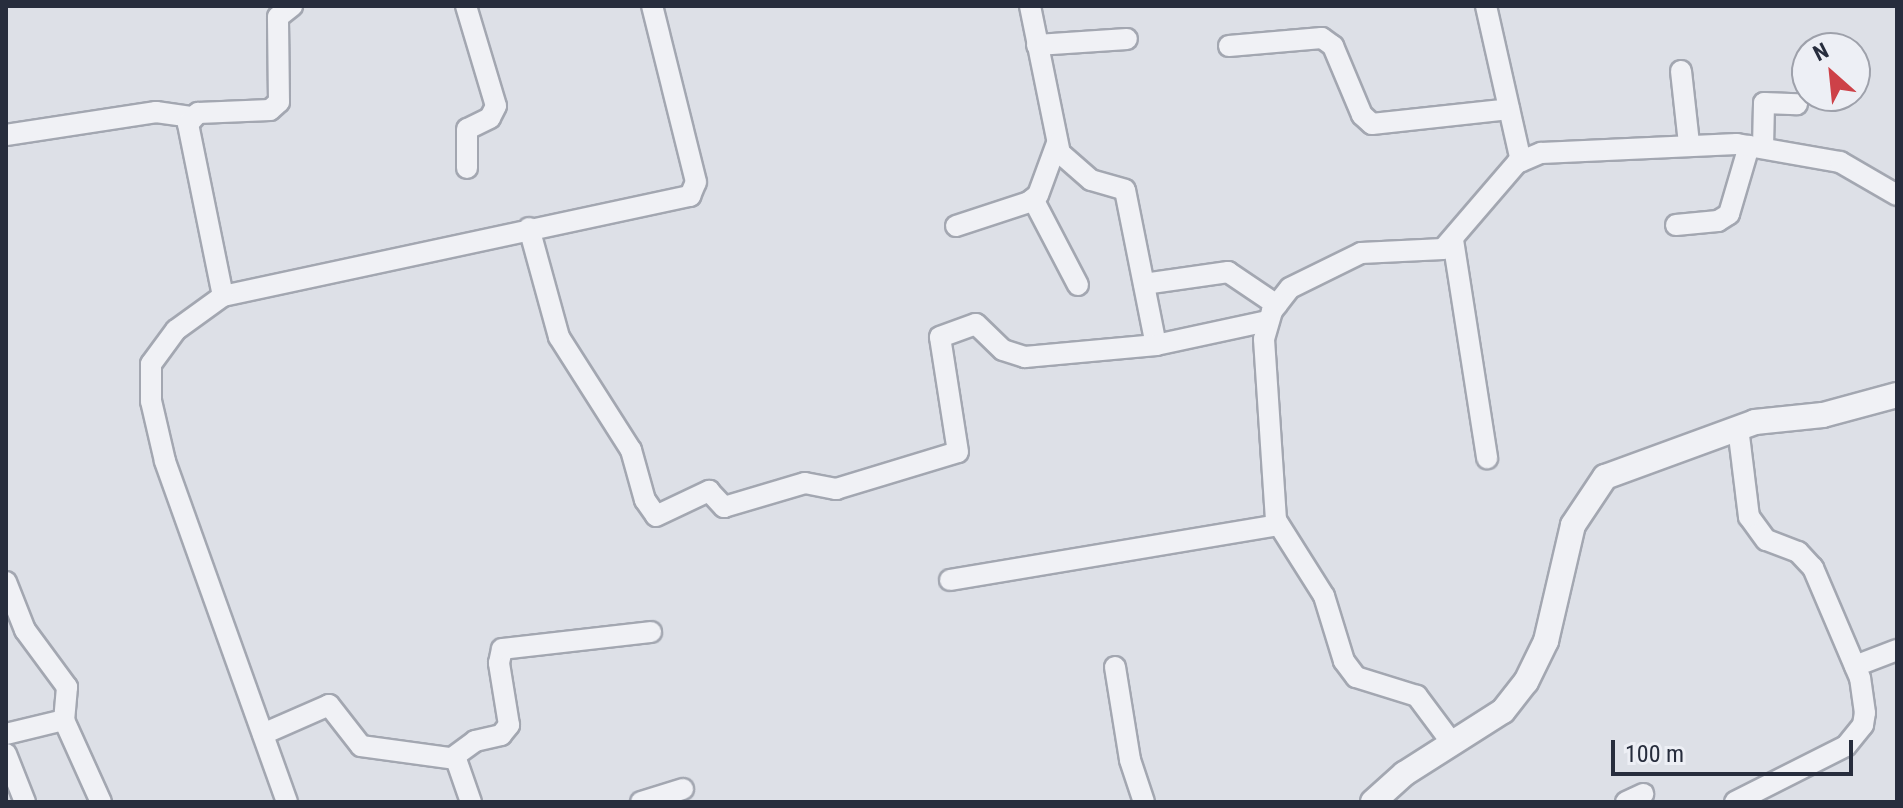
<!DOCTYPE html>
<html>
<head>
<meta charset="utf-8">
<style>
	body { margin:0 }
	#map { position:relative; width:1903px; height:808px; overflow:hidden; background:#dde0e7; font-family:"Roboto Condensed",sans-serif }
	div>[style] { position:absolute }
	.roads { filter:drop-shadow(2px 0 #a3a7b1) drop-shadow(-2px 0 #a3a7b1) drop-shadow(0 2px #a3a7b1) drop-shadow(0 -2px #a3a7b1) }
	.minor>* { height:20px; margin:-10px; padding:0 10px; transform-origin:10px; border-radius:10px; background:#f0f1f5 }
	.tertiary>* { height:24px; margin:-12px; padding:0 12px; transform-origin:12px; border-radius:12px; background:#f0f1f5 }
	span { translate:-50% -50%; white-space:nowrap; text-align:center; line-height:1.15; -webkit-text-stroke:6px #edeff5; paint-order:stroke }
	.frame { position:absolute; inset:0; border:8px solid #272d3d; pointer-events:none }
	.north { position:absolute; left:1791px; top:32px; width:80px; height:80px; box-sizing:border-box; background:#edeff5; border:2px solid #9ea1ab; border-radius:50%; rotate:333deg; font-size:22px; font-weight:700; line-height:32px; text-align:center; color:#272d3d }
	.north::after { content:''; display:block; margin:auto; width:28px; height:36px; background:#cd4148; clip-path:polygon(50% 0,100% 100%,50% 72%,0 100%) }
	.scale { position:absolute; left:1611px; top:740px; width:242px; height:36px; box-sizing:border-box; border:4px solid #272d3d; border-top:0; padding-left:10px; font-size:24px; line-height:28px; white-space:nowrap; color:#272d3d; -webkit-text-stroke:6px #edeff5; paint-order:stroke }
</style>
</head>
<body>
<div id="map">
	<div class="roads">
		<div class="minor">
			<div style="left:466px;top:6px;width:104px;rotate:73.3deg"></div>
			<div style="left:496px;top:106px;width:13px;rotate:117deg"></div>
			<div style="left:490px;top:118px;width:25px;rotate:154deg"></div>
			<div style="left:467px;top:129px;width:39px;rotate:90deg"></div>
			<div style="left:1030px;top:6px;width:150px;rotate:78.5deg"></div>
			<div style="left:1060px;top:153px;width:41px;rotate:41.1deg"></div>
			<div style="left:1091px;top:180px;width:35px;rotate:16deg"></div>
			<div style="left:1125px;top:190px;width:158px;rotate:78.7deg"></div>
			<div style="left:1486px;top:6px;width:159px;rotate:77.3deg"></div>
			<div style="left:1037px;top:45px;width:90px;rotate:-3.8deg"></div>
			<div style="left:1229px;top:46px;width:93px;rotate:-4.9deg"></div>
			<div style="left:1322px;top:38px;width:14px;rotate:36deg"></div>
			<div style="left:1333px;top:46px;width:75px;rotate:67.2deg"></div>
			<div style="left:1362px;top:115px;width:13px;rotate:42deg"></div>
			<div style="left:1372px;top:124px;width:138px;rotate:-6.2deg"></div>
			<div style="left:1681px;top:71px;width:72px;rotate:83.7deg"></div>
			<div style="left:6px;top:135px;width:152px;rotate:-8.7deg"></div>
			<div style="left:156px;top:112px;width:35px;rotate:8deg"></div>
			<div style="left:1763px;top:148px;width:45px;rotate:-88.7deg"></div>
			<div style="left:1764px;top:103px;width:33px;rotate:2deg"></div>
			<div style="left:1033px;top:199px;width:97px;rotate:62.4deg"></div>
			<div style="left:1676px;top:225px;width:42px;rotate:-5.4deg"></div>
			<div style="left:1718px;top:221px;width:13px;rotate:-32deg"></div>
			<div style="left:1729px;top:214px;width:71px;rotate:-73.6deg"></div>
			<div style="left:956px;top:226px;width:77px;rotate:-18.2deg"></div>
			<div style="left:1029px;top:202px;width:11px;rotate:-38deg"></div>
			<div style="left:1038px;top:195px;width:55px;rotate:-69.9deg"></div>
			<div style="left:529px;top:228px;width:113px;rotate:74.6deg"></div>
			<div style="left:559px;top:337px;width:134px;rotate:57.5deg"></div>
			<div style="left:631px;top:450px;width:52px;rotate:74.4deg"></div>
			<div style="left:645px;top:500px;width:19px;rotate:55deg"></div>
			<div style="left:656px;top:516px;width:59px;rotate:-25.3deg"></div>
			<div style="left:709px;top:491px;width:22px;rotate:47deg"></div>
			<div style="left:724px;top:507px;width:84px;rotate:-16.5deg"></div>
			<div style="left:805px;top:483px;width:32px;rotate:11deg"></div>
			<div style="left:836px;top:489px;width:127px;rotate:-16.9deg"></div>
			<div style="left:958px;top:452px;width:116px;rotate:-98.9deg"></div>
			<div style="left:940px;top:337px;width:38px;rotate:-20deg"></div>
			<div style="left:976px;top:324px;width:37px;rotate:44deg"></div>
			<div style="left:1003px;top:350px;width:23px;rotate:18deg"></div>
			<div style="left:1025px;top:357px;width:132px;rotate:-5.2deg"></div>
			<div style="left:1156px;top:345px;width:114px;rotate:-12.2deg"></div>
			<div style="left:1453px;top:240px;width:221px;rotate:81.1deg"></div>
			<div style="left:1144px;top:284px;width:85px;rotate:-8.1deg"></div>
			<div style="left:1228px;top:272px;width:59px;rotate:34deg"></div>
			<div style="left:223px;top:296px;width:478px;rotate:-12.1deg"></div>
			<div style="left:690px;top:196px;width:15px;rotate:-67deg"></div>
			<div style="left:696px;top:182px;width:181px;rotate:-104deg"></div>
			<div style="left:950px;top:580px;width:333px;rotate:-9.5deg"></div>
			<div style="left:6px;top:582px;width:52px;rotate:68.4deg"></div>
			<div style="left:25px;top:630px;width:71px;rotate:53.6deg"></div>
			<div style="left:67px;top:687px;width:33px;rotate:95deg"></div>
			<div style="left:1855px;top:666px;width:45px;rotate:-20.9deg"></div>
			<div style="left:1115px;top:667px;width:94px;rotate:80.8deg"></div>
			<div style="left:1130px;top:760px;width:44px;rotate:71.6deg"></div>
			<div style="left:6px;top:734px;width:60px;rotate:-13.6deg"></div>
			<div style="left:64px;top:720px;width:90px;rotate:65.7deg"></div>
			<div style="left:263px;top:734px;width:72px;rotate:-23.7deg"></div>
			<div style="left:329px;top:705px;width:52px;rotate:52deg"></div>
			<div style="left:361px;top:746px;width:96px;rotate:7.8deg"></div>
			<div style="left:456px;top:759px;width:46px;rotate:70.8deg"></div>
			<div style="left:1452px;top:743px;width:59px;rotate:-126.7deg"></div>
			<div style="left:1417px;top:696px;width:64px;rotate:-162.7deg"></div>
			<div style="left:1356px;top:677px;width:20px;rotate:-127deg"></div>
			<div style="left:1344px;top:661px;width:68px;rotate:-107.1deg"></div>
			<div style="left:1324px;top:596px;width:90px;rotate:-122.3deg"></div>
			<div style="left:1276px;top:520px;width:181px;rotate:-93.8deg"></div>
			<div style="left:1264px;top:339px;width:29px;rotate:-74deg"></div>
			<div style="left:1272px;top:311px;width:29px;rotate:-52deg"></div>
			<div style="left:1290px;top:288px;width:79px;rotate:-26.2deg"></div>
			<div style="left:1361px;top:253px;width:82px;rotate:-2.8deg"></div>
			<div style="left:1443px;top:249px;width:113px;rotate:-49.3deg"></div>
			<div style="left:1517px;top:163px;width:26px;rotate:-23deg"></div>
			<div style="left:1541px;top:153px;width:196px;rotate:-2.6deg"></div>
			<div style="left:1737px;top:144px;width:105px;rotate:9.9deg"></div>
			<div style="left:1840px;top:162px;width:66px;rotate:30.1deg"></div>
			<div style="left:6px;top:754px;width:52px;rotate:68.4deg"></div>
			<div style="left:452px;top:758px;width:29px;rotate:-36deg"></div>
			<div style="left:475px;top:741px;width:27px;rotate:-13deg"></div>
			<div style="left:501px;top:735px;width:13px;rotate:-51deg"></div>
			<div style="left:509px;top:725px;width:63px;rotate:-99.2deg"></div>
			<div style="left:499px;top:663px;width:14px;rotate:-78deg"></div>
			<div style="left:502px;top:649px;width:150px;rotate:-6.5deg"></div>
			<div style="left:287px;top:802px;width:362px;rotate:-109.7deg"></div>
			<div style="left:165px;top:461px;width:62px;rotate:-103.1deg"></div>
			<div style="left:151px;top:401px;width:37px;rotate:-90deg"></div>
			<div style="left:151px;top:364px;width:42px;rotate:-53.7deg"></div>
			<div style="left:176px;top:330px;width:58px;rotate:-35.9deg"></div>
			<div style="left:223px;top:296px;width:176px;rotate:-101.5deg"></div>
			<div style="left:188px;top:124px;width:15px;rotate:-48deg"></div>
			<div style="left:198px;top:113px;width:72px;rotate:-2.4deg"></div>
			<div style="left:270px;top:110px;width:12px;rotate:-42deg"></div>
			<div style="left:279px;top:102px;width:85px;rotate:-90.7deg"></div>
			<div style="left:278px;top:17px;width:18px;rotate:-38deg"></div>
			<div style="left:641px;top:802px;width:44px;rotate:-17.2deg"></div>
			<div style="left:1626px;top:802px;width:19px;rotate:-25deg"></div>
			<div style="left:1735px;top:802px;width:124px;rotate:-26.8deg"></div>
			<div style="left:1846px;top:746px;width:27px;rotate:-51deg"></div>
			<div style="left:1863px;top:725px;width:12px;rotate:-81deg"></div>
			<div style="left:1865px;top:713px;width:35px;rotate:-98deg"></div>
			<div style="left:1860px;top:678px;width:120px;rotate:-113.1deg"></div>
			<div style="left:1813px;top:568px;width:22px;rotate:-133deg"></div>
			<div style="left:1798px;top:552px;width:34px;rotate:-159deg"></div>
			<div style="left:1766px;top:540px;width:29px;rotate:-126deg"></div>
			<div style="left:1749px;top:517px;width:90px;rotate:-97deg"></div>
		</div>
		<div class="tertiary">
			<div style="left:1373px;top:802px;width:42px;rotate:-42.1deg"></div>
			<div style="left:1404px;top:774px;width:117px;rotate:-32.5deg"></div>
			<div style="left:1503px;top:711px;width:37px;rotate:-52deg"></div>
			<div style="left:1526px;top:682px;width:46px;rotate:-64deg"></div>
			<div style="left:1546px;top:641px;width:119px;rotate:-76.9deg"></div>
			<div style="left:1573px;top:525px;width:58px;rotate:-56.3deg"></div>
			<div style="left:1605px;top:477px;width:160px;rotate:-20.1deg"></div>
			<div style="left:1755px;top:422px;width:68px;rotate:-5.9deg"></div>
			<div style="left:1823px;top:415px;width:77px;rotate:-15.1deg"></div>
		</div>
	</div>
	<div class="frame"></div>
	<div class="north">N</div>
	<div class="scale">100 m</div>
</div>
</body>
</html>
